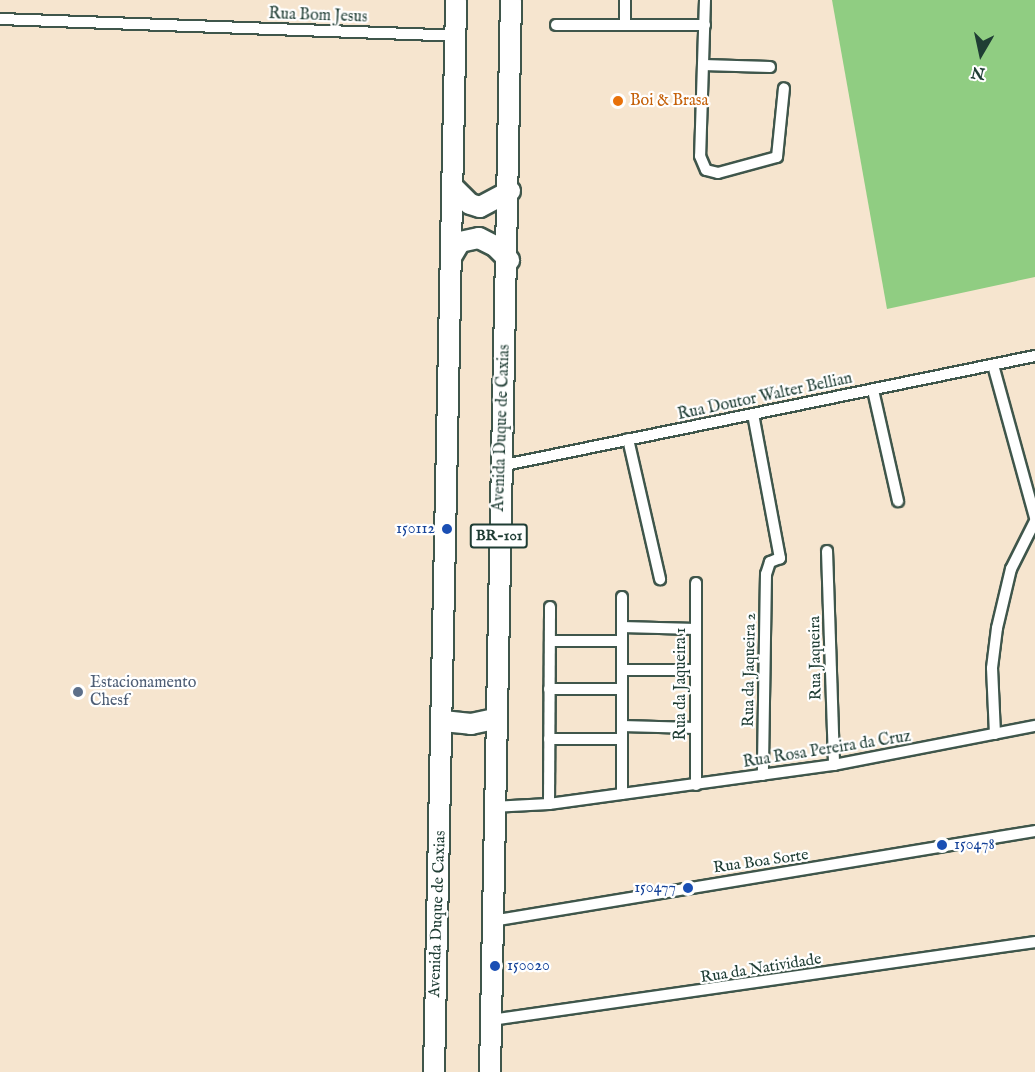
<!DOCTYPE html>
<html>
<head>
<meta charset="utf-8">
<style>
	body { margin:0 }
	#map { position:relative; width:1035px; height:1072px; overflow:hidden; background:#f6e5cf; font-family:"IM FELL English",serif }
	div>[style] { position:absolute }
	.green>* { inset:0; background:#90cd82 }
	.roads { filter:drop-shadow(2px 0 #3f564b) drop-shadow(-2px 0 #3f564b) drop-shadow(0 2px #3f564b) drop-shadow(0 -2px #3f564b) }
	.street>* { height:10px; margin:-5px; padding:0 5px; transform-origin:5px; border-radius:5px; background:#fff }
	.highway>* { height:20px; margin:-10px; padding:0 10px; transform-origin:10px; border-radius:10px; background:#fff }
	.dots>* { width:16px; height:16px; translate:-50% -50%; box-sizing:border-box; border:3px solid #fff; border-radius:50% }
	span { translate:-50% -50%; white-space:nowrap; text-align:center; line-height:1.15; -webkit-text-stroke:4.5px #fff; paint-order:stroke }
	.shield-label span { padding:2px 4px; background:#fff; border:2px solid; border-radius:4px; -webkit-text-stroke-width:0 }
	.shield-label { font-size:15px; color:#1f3d34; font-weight:700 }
	.street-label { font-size:16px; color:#1f3d34 }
	.food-label { font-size:16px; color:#c56008 }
	.left { translate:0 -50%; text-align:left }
	.transit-label { font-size:16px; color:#164399 }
	.right { translate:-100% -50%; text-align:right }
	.service-label { font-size:16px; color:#4e5e75 }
	.north { position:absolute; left:951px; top:24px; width:60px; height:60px; -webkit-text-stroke:4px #fff; paint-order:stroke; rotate:189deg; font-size:16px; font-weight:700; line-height:24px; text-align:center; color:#1f3d34 }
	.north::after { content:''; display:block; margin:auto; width:21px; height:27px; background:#1f3d34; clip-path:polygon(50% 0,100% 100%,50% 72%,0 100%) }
</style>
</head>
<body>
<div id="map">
	<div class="green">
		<div style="clip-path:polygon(832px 0,1035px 0,1035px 277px,887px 309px)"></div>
	</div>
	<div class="roads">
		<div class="street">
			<div style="left:705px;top:0;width:156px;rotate:91.8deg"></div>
			<div style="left:700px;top:156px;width:15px;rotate:67deg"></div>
			<div style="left:706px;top:170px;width:12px;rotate:14deg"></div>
			<div style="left:718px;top:173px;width:61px;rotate:-15.2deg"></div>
			<div style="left:777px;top:157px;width:69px;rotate:-84.2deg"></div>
			<div style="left:0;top:19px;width:456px;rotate:2.1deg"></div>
			<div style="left:625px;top:24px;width:24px;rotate:-90deg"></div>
			<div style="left:556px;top:25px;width:149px"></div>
			<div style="left:703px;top:65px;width:67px;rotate:1.7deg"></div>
			<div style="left:993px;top:365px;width:159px;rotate:74.6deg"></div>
			<div style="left:873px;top:390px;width:114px;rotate:77.3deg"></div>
			<div style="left:753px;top:414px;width:147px;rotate:79.4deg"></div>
			<div style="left:780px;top:558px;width:11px;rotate:158deg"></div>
			<div style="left:770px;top:562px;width:13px;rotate:108deg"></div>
			<div style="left:766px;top:574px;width:201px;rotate:90.9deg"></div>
			<div style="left:628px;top:439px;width:144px;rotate:77.1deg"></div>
			<div style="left:500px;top:466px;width:546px;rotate:-11.62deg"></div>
			<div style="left:827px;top:551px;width:214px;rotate:88.1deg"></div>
			<div style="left:696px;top:583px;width:202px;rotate:90deg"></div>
			<div style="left:622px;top:597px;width:197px;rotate:90deg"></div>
			<div style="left:622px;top:627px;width:74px;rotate:1.5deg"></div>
			<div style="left:550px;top:641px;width:72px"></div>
			<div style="left:622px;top:670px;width:73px"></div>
			<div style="left:549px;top:689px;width:73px"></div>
			<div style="left:622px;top:726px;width:73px;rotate:1.6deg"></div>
			<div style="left:995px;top:734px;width:66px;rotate:-92.6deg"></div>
			<div style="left:992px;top:668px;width:40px;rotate:-82.9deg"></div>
			<div style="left:997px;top:628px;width:61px;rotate:-76.7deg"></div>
			<div style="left:1011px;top:569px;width:54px;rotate:-63.4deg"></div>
			<div style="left:549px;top:739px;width:73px"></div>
			<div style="left:549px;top:804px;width:197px;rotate:-89.7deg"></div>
			<div style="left:492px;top:807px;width:57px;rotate:-3deg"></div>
			<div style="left:549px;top:804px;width:288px;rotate:-7.8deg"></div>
			<div style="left:834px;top:765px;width:205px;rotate:-11deg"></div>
			<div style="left:492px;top:921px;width:550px;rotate:-9.41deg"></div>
			<div style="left:491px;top:1020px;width:550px;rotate:-8.16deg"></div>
		</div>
		<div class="highway">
			<div style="left:452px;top:186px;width:25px;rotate:45deg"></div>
			<div style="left:470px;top:204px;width:10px;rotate:17deg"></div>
			<div style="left:480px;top:207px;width:34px;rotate:-28deg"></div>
			<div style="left:451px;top:257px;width:17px;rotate:-59deg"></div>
			<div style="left:460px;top:242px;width:19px;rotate:-12deg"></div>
			<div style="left:479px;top:238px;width:18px;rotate:27deg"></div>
			<div style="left:495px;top:246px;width:20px;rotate:45deg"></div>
			<div style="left:443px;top:721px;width:28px;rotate:6deg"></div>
			<div style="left:471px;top:724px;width:24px;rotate:-12deg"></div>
			<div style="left:434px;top:1072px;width:1072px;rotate:-88.82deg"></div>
			<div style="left:490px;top:1072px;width:1072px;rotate:-88.88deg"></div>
		</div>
	</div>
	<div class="dots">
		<div style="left:618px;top:101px;background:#e8710a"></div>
		<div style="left:447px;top:529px;background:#1a4fb4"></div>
		<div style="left:78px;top:692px;background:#5c6f8a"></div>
		<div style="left:942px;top:845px;background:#1a4fb4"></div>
		<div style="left:688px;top:888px;background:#1a4fb4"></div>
		<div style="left:495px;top:966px;background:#1a4fb4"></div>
	</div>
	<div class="shield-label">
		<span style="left:499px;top:536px">BR-101</span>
	</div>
	<div class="street-label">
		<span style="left:318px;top:16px;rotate:2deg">Rua Bom Jesus</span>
		<span style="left:765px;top:397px;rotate:-12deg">Rua Doutor Walter Bellian</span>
		<span style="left:502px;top:428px;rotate:-88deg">Avenida Duque de Caxias</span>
		<span style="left:816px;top:658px;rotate:-91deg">Rua Jaqueira</span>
		<span style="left:750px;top:670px;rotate:-89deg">Rua da Jaqueira 2</span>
		<span style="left:681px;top:684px;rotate:-90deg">Rua da Jaqueira 1</span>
		<span style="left:827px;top:750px;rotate:-9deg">Rua Rosa Pereira da Cruz</span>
		<span style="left:761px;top:862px;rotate:-8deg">Rua Boa Sorte</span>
		<span style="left:438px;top:914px;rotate:-88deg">Avenida Duque de Caxias</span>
		<span style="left:761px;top:969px;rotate:-9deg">Rua da Natividade</span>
	</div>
	<div class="food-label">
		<span class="left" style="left:630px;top:101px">Boi &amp; Brasa</span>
	</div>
	<div class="transit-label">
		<span class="right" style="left:435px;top:529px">150112</span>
		<span class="left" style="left:954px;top:845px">150478</span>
		<span class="right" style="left:676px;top:888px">150477</span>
		<span class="left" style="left:507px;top:966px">150020</span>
	</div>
	<div class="service-label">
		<span class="left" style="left:90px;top:692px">Estacionamento<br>Chesf</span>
	</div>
	<div class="north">N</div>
</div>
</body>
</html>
